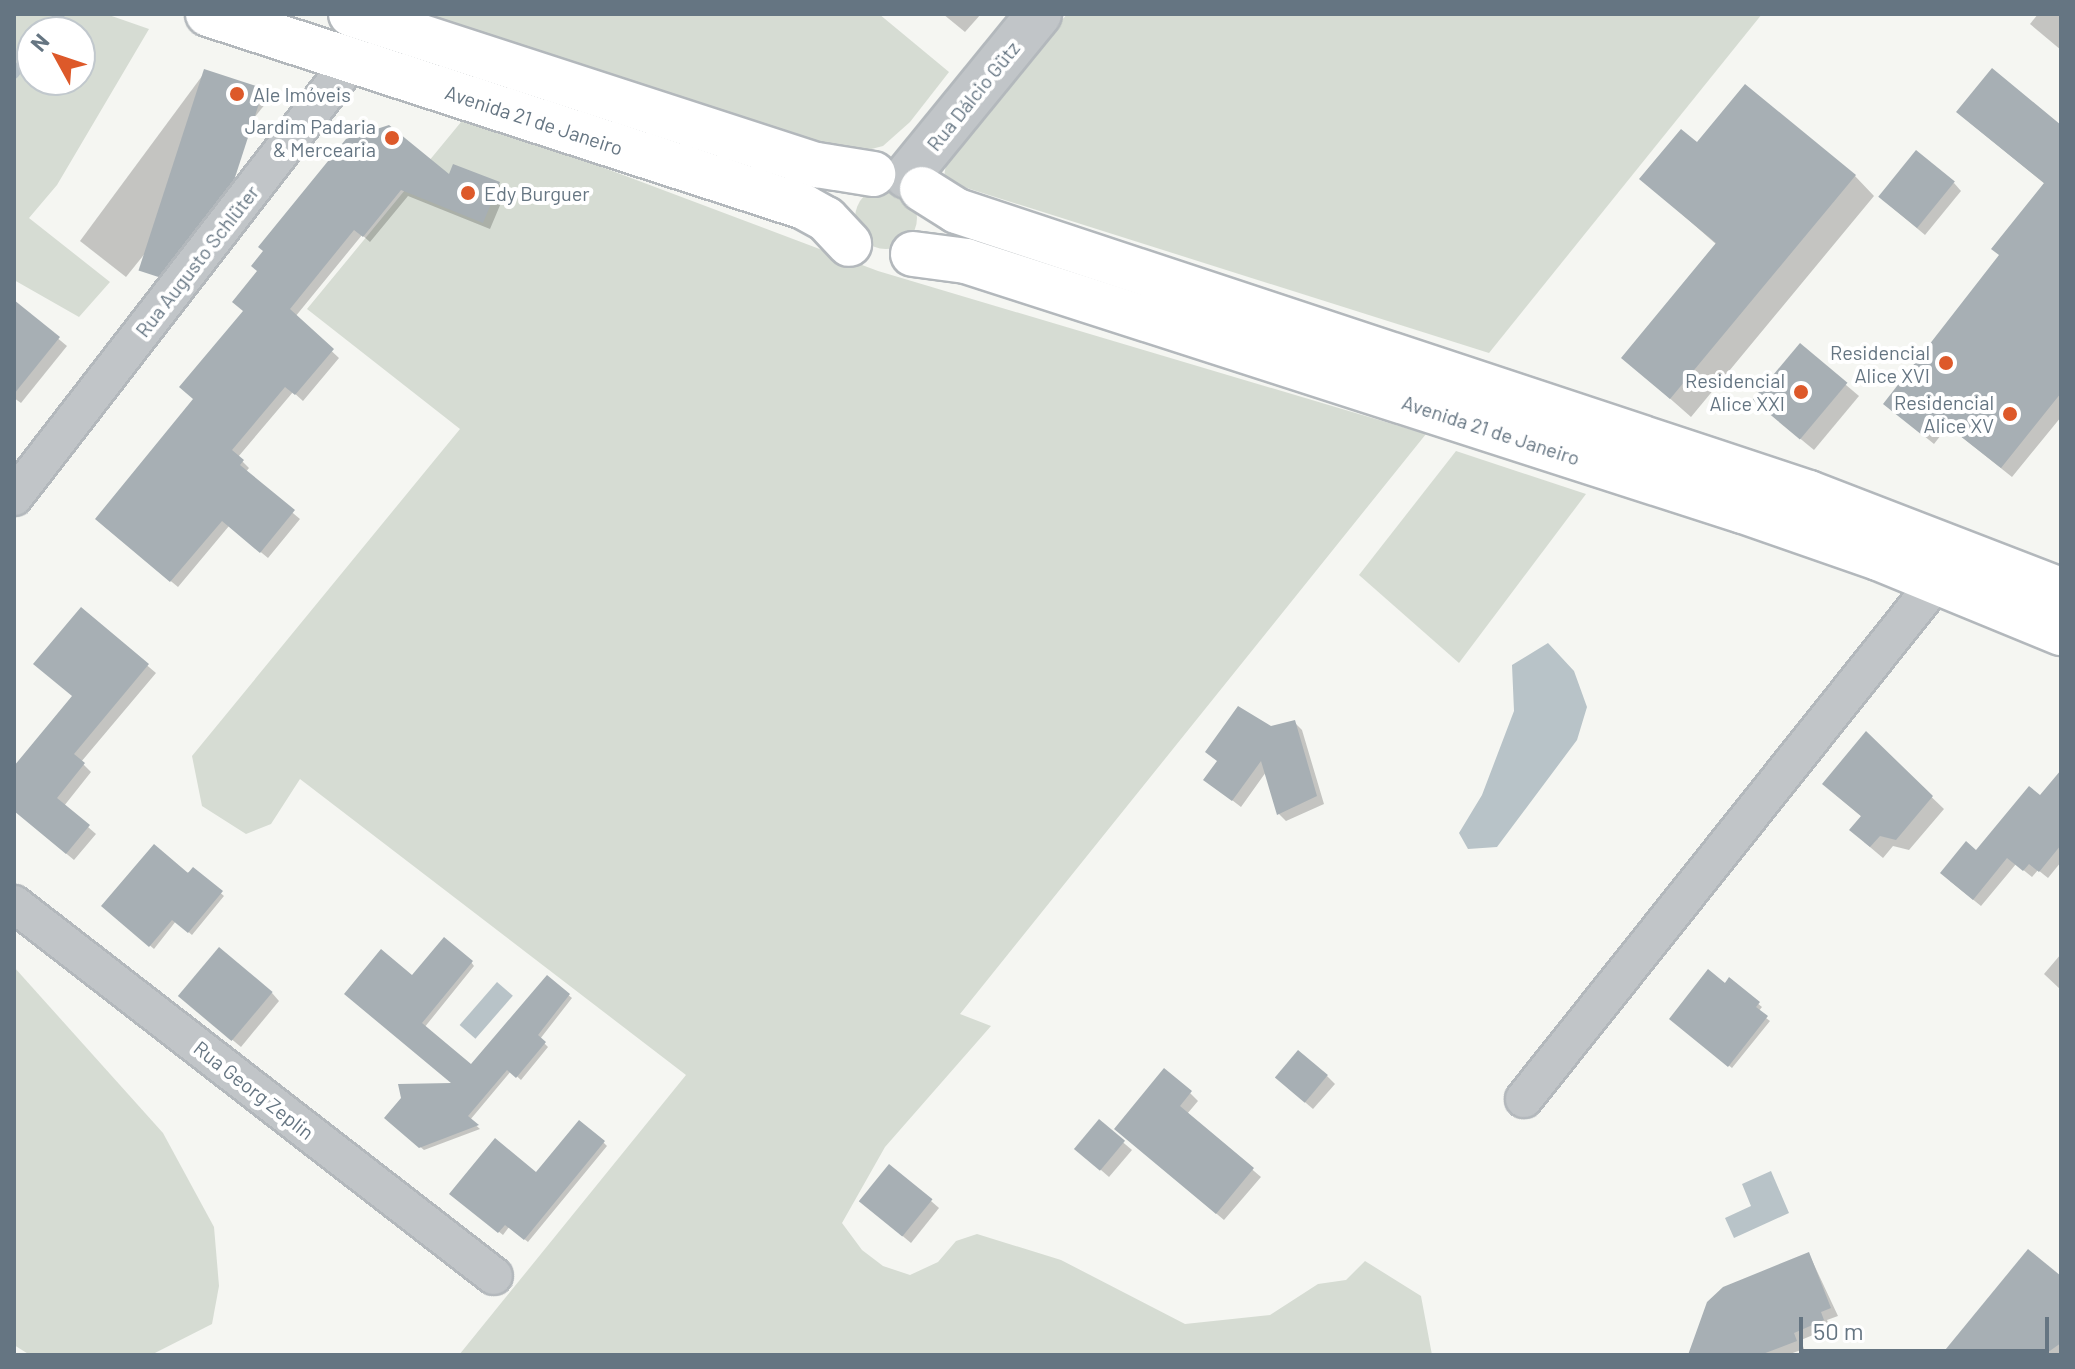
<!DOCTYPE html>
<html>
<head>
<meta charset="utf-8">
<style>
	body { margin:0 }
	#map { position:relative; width:2075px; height:1369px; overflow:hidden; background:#f5f6f2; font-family:Barlow,sans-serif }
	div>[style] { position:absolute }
	.green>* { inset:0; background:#d6dcd3 }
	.round { border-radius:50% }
	.water>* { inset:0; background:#b8c3c8; transform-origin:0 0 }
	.shadow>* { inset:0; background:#0003 }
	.stream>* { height:10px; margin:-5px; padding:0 5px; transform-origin:5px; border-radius:5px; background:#b8c3c8 }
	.building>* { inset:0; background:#a7afb4; transform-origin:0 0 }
	.roads { filter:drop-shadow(2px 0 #b3b8bc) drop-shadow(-2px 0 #b3b8bc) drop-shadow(0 2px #b3b8bc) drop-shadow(0 -2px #b3b8bc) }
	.minor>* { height:36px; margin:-18px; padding:0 18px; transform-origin:18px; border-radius:18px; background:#c1c5c8 }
	.tertiary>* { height:44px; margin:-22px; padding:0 22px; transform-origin:22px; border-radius:22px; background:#c1c5c8 }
	.secondary>* { height:44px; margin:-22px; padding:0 22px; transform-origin:22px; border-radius:22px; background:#fff }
	.dots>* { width:22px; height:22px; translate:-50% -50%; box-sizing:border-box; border:4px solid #fff; border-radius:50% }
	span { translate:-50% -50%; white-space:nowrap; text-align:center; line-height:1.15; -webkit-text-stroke:8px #fff; paint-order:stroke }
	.poi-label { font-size:20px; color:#657582 }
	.left { translate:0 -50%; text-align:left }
	.right { translate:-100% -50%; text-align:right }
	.street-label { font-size:20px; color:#657582 }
	.frame { position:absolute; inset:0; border:16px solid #657582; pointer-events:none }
	.north { position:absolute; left:16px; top:16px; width:80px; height:80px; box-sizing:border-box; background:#fff; border:2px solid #c1c8cd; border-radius:50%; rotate:310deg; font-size:22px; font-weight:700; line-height:32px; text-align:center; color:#657582 }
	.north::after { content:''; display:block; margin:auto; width:28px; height:36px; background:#dd592a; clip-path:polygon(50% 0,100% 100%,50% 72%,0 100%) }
	.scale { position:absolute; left:1799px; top:1317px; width:250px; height:36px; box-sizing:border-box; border:4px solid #657582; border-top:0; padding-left:10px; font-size:24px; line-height:28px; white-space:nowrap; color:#657582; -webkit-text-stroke:6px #fff; paint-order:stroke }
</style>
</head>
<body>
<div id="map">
	<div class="green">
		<div style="clip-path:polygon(evenodd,14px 14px,106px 14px,149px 29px,57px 185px,29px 218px,110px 282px,79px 317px,14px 280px,14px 14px,32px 32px,80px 32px,80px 80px,32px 80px,32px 32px)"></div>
		<div style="clip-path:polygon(413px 14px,879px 14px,949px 72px,910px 122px,883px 146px,852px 154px)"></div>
		<div style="clip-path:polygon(1067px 14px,1762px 14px,1489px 353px,951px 183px,944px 177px,946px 164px)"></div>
		<div style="clip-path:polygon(466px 116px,878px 271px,1426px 434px,960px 1014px,991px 1026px,885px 1147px,842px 1223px,862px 1250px,883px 1266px,910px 1275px,938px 1262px,956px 1241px,977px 1234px,1061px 1260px,1185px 1324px,1270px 1315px,1318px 1284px,1346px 1280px,1365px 1261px,1421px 1296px,1432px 1355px,459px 1355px,686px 1075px,300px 779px,271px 824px,246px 834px,202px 806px,192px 756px,460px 429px,307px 309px)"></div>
		<div class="round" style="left:855px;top:187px;width:62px;height:62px"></div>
		<div style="clip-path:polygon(1456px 451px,1586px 494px,1459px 663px,1359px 575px)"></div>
		<div style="clip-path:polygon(14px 967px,163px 1133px,214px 1227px,219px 1286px,212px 1324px,151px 1355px,30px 1355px,14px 1345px)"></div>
	</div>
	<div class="water">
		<div style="clip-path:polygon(1548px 643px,1574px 671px,1587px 707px,1577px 740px,1497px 847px,1468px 849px,1459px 833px,1482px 795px,1514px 711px,1512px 665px)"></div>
		<div style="left:497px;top:982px;width:21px;height:57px;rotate:41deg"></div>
		<div style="clip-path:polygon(1771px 1171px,1789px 1213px,1734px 1238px,1725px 1218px,1751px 1206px,1742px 1184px)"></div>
	</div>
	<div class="shadow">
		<div style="clip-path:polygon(943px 14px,981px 14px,965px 32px)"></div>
		<div style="clip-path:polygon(2038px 14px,2061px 14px,2061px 50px,2030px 24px)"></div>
		<div style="clip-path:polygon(205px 72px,270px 98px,126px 277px,80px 241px)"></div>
		<div style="clip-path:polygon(1969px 122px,2061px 159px,2061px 417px,2012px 477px,1948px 426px,1934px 444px,1885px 404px,2001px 256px,2045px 184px)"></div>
		<div style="clip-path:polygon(347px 141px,450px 177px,499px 184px,506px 191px,490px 229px,408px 196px,370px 242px,362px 235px,295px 317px,339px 358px,303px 401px,293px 392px,238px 457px,249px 468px,245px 473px,300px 519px,268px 558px,229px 526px,178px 587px,104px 526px,195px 399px,245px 311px,259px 272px)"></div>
		<div style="clip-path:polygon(1697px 145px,1855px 176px,1874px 196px,1691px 417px,1624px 358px,1717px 245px,1642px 179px)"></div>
		<div style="clip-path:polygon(1954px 183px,1961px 191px,1925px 235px,1888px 204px)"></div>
		<div style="clip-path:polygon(14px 302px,67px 346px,21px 403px,14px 398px)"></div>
		<div style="clip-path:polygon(1800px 346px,1859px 396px,1814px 450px,1768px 412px)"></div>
		<div style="clip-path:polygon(82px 610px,156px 673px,81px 762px,91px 772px,64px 806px,96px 834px,74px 860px,14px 810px,14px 769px,74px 697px)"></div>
		<div style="clip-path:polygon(1294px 722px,1302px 730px,1324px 804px,1286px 821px,1279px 814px,1266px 772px,1241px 807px,1206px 780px)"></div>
		<div style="clip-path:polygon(1866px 734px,1944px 809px,1909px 850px,1893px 846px,1883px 858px,1864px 842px,1862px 817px,1836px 795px)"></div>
		<div style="clip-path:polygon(2061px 790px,2061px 862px,2048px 878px,2038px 870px,2032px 877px,2016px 864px,1981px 906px,1950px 881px,2040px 798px)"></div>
		<div style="clip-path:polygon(194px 870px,224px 896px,192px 935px,176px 921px,154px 949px,104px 906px)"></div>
		<div style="clip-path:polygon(2061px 954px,2061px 990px,2044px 974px)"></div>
		<div style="clip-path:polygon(471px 962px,474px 966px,424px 1028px,471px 1067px,547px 978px,572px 998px,540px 1039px,548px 1047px,521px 1080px,511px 1071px,470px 1120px,480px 1129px,424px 1150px,390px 1122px,456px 1085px,350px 997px)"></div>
		<div style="clip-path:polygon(1729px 980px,1762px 1007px,1758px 1012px,1770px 1021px,1732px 1068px,1674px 1022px)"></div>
		<div style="clip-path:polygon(272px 993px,279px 1001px,241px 1047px,188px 1003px)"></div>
		<div style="clip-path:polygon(1327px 1076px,1335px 1084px,1313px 1109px,1285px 1085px)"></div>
		<div style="clip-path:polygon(1190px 1093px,1198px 1101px,1187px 1114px,1261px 1177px,1224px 1220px,1124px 1136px)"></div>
		<div style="clip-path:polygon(1099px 1122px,1132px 1150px,1109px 1177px,1085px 1156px)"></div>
		<div style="clip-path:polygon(603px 1142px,607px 1146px,528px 1242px,509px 1227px,503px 1235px,455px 1197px,536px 1175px)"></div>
		<div style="clip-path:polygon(931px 1201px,939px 1208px,911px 1243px,869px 1208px)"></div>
		<div style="clip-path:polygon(1809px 1254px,1838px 1316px,1827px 1320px,1830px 1328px,1801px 1340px,1804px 1349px,1787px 1355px,1690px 1355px)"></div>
		<div style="clip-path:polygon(2061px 1279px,2061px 1355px,1950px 1355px)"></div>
	</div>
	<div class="stream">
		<div style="left:46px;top:32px;width:23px;rotate:-52deg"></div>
		<div style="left:14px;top:74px;width:29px;rotate:-52deg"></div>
	</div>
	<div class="building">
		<div style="clip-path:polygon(1992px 68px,2061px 125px,2061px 393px,2001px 468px,1936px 417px,1922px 435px,1883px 404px,1999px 255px,1991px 249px,2044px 183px,1956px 112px)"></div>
		<div style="left:204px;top:69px;width:63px;height:212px;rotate:18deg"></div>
		<div style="clip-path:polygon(1745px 84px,1856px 175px,1670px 399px,1621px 358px,1716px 243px,1639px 179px,1681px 129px,1697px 142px)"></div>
		<div style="clip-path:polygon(389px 125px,449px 174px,453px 164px,500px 182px,483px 223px,401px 190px,363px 237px,354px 230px,290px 309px,334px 349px,295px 395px,285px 387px,232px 450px,244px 460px,240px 465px,295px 510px,260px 553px,222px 521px,170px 582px,95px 519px,193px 399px,179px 387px,243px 311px,232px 302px,257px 271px,251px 266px,263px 251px,258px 247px,346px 139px)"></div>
		<div style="left:1916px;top:150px;width:50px;height:60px;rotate:39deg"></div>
		<div style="clip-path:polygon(14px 300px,60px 337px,14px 394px)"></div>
		<div style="left:1800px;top:343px;width:62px;height:74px;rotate:40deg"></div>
		<div style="clip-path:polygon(81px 607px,149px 664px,74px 754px,85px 763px,57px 798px,90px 825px,66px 854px,14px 811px,14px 766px,72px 696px,33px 664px)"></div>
		<div style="clip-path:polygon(1238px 706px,1271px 726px,1295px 720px,1317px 796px,1277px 815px,1261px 761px,1232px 801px,1203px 780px,1217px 761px,1205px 752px)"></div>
		<div style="clip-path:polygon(1866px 731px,1933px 796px,1896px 840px,1880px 836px,1870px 847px,1849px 830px,1861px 816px,1822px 784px)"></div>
		<div style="clip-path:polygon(2061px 770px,2061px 845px,2039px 872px,2029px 864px,2023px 871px,2007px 858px,1973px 900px,1940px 873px,1966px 841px,1976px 850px,2029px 786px,2040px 795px)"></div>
		<div style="clip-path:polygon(154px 844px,188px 873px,193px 867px,223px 891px,188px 933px,172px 920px,149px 947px,101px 906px)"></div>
		<div style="clip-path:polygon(444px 937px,473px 961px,422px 1023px,471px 1064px,547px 975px,570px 994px,538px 1035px,546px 1042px,516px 1078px,507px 1070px,468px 1116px,479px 1125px,419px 1148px,384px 1118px,401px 1098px,398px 1084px,451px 1083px,344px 994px,381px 949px,412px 975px)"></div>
		<div style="left:219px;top:947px;width:70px;height:64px;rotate:40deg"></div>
		<div style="clip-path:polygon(1708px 969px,1725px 983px,1729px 977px,1760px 1002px,1756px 1007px,1768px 1016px,1728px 1067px,1669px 1019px)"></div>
		<div style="left:1298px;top:1050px;width:39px;height:36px;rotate:40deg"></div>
		<div style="clip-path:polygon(1164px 1068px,1192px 1091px,1180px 1106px,1254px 1168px,1216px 1214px,1114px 1129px)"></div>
		<div style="left:1099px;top:1119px;width:34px;height:39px;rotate:40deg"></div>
		<div style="clip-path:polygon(579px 1120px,605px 1141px,524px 1240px,505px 1225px,498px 1233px,449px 1194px,495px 1138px,536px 1172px)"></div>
		<div style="left:889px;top:1164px;width:56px;height:48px;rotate:39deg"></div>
		<div style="clip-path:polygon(2028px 1249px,2061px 1276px,2061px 1343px,2044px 1355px,1941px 1355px)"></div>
		<div style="clip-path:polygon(1809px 1252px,1831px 1308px,1821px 1312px,1824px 1320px,1794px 1333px,1797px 1341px,1760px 1355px,1688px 1355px,1707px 1302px,1723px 1287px)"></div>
	</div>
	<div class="roads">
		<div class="minor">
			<div style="left:14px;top:497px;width:577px;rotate:-52.26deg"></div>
			<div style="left:14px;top:904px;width:607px;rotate:37.78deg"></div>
			<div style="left:1524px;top:1099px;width:662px;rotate:-51.43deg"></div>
		</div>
		<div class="tertiary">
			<div style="left:907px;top:176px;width:209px;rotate:-50.8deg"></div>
		</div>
		<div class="secondary">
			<div style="left:208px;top:14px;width:626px;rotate:17.94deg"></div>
			<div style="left:804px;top:207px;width:25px;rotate:29deg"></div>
			<div style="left:826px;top:219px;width:34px;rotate:47deg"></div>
			<div style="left:351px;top:14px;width:490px;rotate:18deg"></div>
			<div style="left:817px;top:165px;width:57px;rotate:9.1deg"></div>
			<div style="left:922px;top:189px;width:41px;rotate:32.2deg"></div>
			<div style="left:957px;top:211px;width:897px;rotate:18.31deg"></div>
			<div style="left:1809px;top:493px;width:270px;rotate:21.1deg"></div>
			<div style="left:913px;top:254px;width:53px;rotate:7.5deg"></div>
			<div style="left:966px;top:261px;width:816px;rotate:17.84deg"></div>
			<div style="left:1743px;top:511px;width:143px;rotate:19.2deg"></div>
			<div style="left:1878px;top:558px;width:198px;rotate:22.3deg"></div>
		</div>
	</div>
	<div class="dots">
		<div style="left:237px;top:94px;background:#dd592a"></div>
		<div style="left:392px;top:138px;background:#dd592a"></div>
		<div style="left:468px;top:193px;background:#dd592a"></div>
		<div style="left:1946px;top:363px;background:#dd592a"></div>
		<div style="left:1801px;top:392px;background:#dd592a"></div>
		<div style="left:2010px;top:414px;background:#dd592a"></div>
	</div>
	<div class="poi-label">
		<span class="left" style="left:253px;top:94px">Ale Imóveis</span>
		<span class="right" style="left:376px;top:138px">Jardim Padaria<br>&amp; Mercearia</span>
		<span class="left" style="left:484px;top:193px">Edy Burguer</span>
		<span class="right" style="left:1930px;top:364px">Residencial<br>Alice XVI</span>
		<span class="right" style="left:1785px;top:392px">Residencial<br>Alice XXI</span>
		<span class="right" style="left:1994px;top:414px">Residencial<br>Alice XV</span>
	</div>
	<div class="street-label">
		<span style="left:973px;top:96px;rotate:-51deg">Rua Dálcio Gütz</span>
		<span style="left:534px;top:120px;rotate:18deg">Avenida 21 de Janeiro</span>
		<span style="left:197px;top:261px;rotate:-52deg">Rua Augusto Schlüter</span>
		<span style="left:1491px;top:430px;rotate:18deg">Avenida 21 de Janeiro</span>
		<span style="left:254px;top:1090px;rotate:38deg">Rua Georg Zeplin</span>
	</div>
	<div class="frame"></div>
	<div class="north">N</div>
	<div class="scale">50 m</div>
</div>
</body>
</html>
